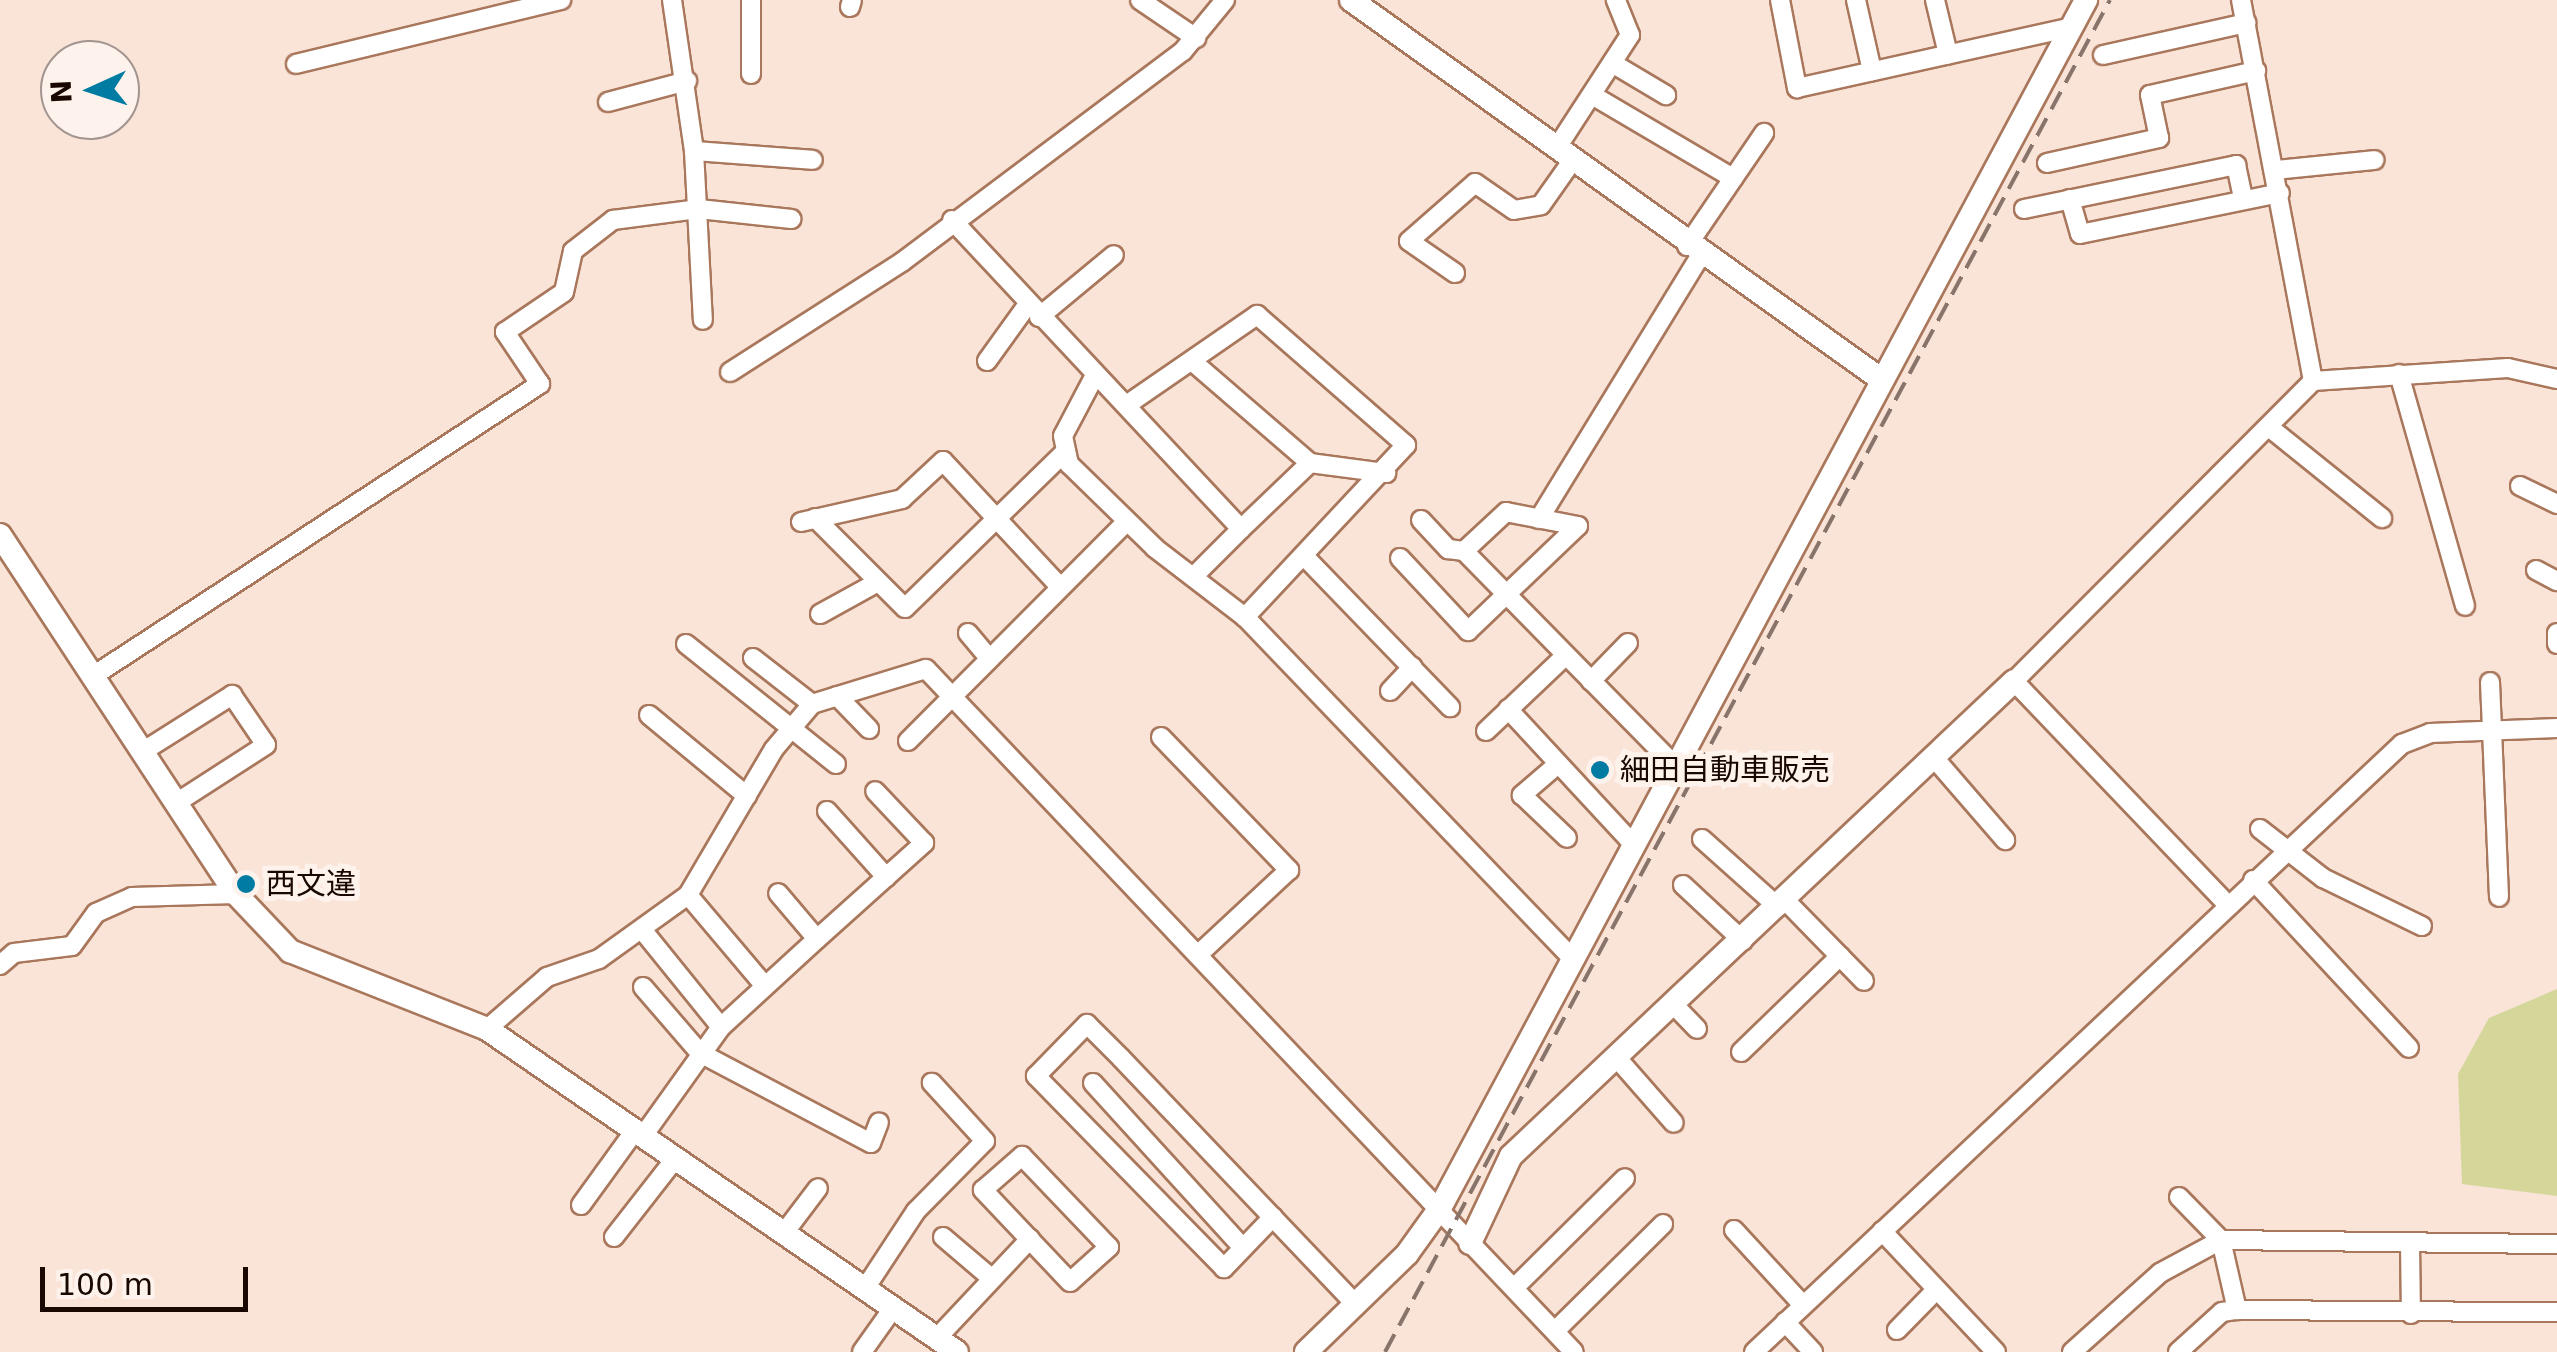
<!DOCTYPE html>
<html>
<head>
<meta charset="utf-8">
<style>
	body { margin:0 }
	#map { position:relative; width:2557px; height:1352px; overflow:hidden; background:#fae3d7; font-family:"DejaVu Sans","Noto Sans JP",sans-serif }
	div>[style] { position:absolute }
	.green>* { inset:0; background:#d5d69a }
	.roads { filter:drop-shadow(2px 0 #a9775c) drop-shadow(-2px 0 #a9775c) drop-shadow(0 2px #a9775c) drop-shadow(0 -2px #a9775c) }
	.street>* { height:18px; margin:-9px; padding:0 9px; transform-origin:9px; border-radius:9px; background:#fff }
	.secondary>* { height:22px; margin:-11px; padding:0 11px; transform-origin:11px; border-radius:11px; background:#fff }
	.rail>* { height:4px; margin-top:-2px; transform-origin:0; background:repeating-linear-gradient(90deg,#88746b 0 20px,transparent 0 30px) }
	.dots>* { width:28px; height:28px; translate:-50% -50%; box-sizing:border-box; border:5px solid #fef2ed; border-radius:50% }
	span { translate:-50% -50%; white-space:nowrap; text-align:center; line-height:1.15; -webkit-text-stroke:10px #fef2ed; paint-order:stroke }
	.poi-label { font-size:30px; color:#190701 }
	.left { translate:0 -50%; text-align:left }
	.north { position:absolute; left:40px; top:40px; width:100px; height:100px; box-sizing:border-box; background:#fef2ed; border:2px solid #a2948f; border-radius:50%; rotate:267deg; font-size:28px; font-weight:700; line-height:40px; text-align:center; color:#190701 }
	.north::after { content:''; display:block; margin:auto; width:35px; height:45px; background:#007ca2; clip-path:polygon(50% 0,100% 100%,50% 72%,0 100%) }
	.scale { position:absolute; left:40px; top:1267px; width:208px; height:45px; box-sizing:border-box; border:5px solid #190701; border-top:0; padding-left:12px; font-size:30px; line-height:35px; white-space:nowrap; color:#190701; -webkit-text-stroke:8px #fef2ed; paint-order:stroke }
</style>
</head>
<body>
<div id="map">
	<div class="green">
		<div style="clip-path:polygon(2557px 989px,2557px 1196px,2462px 1184px,2458px 1074px,2489px 1018px)"></div>
	</div>
	<div class="roads">
		<div class="street">
			<div style="left:672px;top:0;width:153px;rotate:81.7deg"></div>
			<div style="left:694px;top:151px;width:169px;rotate:87deg"></div>
			<div style="left:1140px;top:0;width:68px;rotate:34.2deg"></div>
			<div style="left:1780px;top:0;width:90px;rotate:79.1deg"></div>
			<div style="left:1797px;top:88px;width:282px;rotate:-12.5deg"></div>
			<div style="left:1856px;top:0;width:73px;rotate:77.3deg"></div>
			<div style="left:1935px;top:0;width:56px;rotate:76.5deg"></div>
			<div style="left:850px;top:7px;width:7px;rotate:-74deg"></div>
			<div style="left:2103px;top:55px;width:147px;rotate:-12.6deg"></div>
			<div style="left:1612px;top:63px;width:63px;rotate:30.7deg"></div>
			<div style="left:296px;top:64px;width:273px;rotate:-13.6deg"></div>
			<div style="left:751px;top:74px;width:74px;rotate:-90deg"></div>
			<div style="left:1592px;top:95px;width:164px;rotate:30.5deg"></div>
			<div style="left:608px;top:102px;width:82px;rotate:-14.9deg"></div>
			<div style="left:1556px;top:149px;width:136px;rotate:-57deg"></div>
			<div style="left:1630px;top:35px;width:38px;rotate:-112deg"></div>
			<div style="left:694px;top:151px;width:119px;rotate:4.3deg"></div>
			<div style="left:2047px;top:163px;width:115px;rotate:-12.6deg"></div>
			<div style="left:2159px;top:138px;width:44px;rotate:-101.8deg"></div>
			<div style="left:2150px;top:95px;width:109px;rotate:-12.8deg"></div>
			<div style="left:2276px;top:170px;width:99px;rotate:-5.8deg"></div>
			<div style="left:2070px;top:199px;width:36px;rotate:74deg"></div>
			<div style="left:2080px;top:234px;width:204px;rotate:-11.6deg"></div>
			<div style="left:2024px;top:209px;width:217px;rotate:-11.7deg"></div>
			<div style="left:2236px;top:165px;width:35px;rotate:78deg"></div>
			<div style="left:952px;top:220px;width:423px;rotate:46.9deg"></div>
			<div style="left:1241px;top:529px;width:95px;rotate:-43.7deg"></div>
			<div style="left:1310px;top:463px;width:77px;rotate:7.5deg"></div>
			<div style="left:1687px;top:246px;width:137px;rotate:-55.7deg"></div>
			<div style="left:1455px;top:273px;width:56px;rotate:-145.2deg"></div>
			<div style="left:1409px;top:241px;width:88px;rotate:-41.3deg"></div>
			<div style="left:1475px;top:183px;width:47px;rotate:34.7deg"></div>
			<div style="left:1514px;top:210px;width:27px;rotate:-10deg"></div>
			<div style="left:1541px;top:205px;width:54px;rotate:-54.8deg"></div>
			<div style="left:1039px;top:317px;width:97px;rotate:-39.6deg"></div>
			<div style="left:987px;top:361px;width:70px;rotate:-54.3deg"></div>
			<div style="left:1193px;top:362px;width:155px;rotate:40.8deg"></div>
			<div style="left:730px;top:372px;width:204px;rotate:-32.6deg"></div>
			<div style="left:902px;top:262px;width:351px;rotate:-36.9deg"></div>
			<div style="left:1183px;top:51px;width:66px;rotate:-50.5deg"></div>
			<div style="left:2399px;top:374px;width:241px;rotate:74.1deg"></div>
			<div style="left:1093px;top:379px;width:64px;rotate:117.8deg"></div>
			<div style="left:1063px;top:436px;width:29px;rotate:78deg"></div>
			<div style="left:1069px;top:464px;width:120px;rotate:44.3deg"></div>
			<div style="left:1155px;top:548px;width:113px;rotate:37.5deg"></div>
			<div style="left:1245px;top:617px;width:472px;rotate:46.2deg"></div>
			<div style="left:2313px;top:381px;width:195px;rotate:-3.8deg"></div>
			<div style="left:2508px;top:368px;width:50px;rotate:12.7deg"></div>
			<div style="left:1128px;top:404px;width:157px;rotate:-34.6deg"></div>
			<div style="left:1257px;top:315px;width:198px;rotate:41.1deg"></div>
			<div style="left:1406px;top:445px;width:236px;rotate:133.1deg"></div>
			<div style="left:2270px;top:428px;width:144px;rotate:38.8deg"></div>
			<div style="left:2520px;top:486px;width:41px;rotate:25.9deg"></div>
			<div style="left:815px;top:518px;width:127px;rotate:45deg"></div>
			<div style="left:905px;top:608px;width:221px;rotate:-44.3deg"></div>
			<div style="left:1539px;top:519px;width:310px;rotate:-58.5deg"></div>
			<div style="left:1421px;top:520px;width:40px;rotate:47deg"></div>
			<div style="left:1448px;top:549px;width:16px;rotate:7deg"></div>
			<div style="left:1464px;top:551px;width:301px;rotate:45.5deg"></div>
			<div style="left:801px;top:522px;width:104px;rotate:-12.8deg"></div>
			<div style="left:902px;top:499px;width:56px;rotate:-42.8deg"></div>
			<div style="left:943px;top:461px;width:172px;rotate:47.1deg"></div>
			<div style="left:1305px;top:557px;width:209px;rotate:46deg"></div>
			<div style="left:1400px;top:558px;width:100px;rotate:47deg"></div>
			<div style="left:1468px;top:631px;width:152px;rotate:-43.7deg"></div>
			<div style="left:1578px;top:526px;width:73px;rotate:-169deg"></div>
			<div style="left:1506px;top:512px;width:57px;rotate:137.1deg"></div>
			<div style="left:2536px;top:570px;width:24px;rotate:28deg"></div>
			<div style="left:1195px;top:575px;width:65px;rotate:-45deg"></div>
			<div style="left:820px;top:614px;width:66px;rotate:-28.9deg"></div>
			<div style="left:968px;top:633px;width:33px;rotate:50deg"></div>
			<div style="left:2557px;top:633px;width:11px;rotate:90deg"></div>
			<div style="left:686px;top:644px;width:192px;rotate:38.7deg"></div>
			<div style="left:753px;top:658px;width:75px;rotate:37.9deg"></div>
			<div style="left:93px;top:676px;width:534px;rotate:-33.15deg"></div>
			<div style="left:540px;top:384px;width:63px;rotate:-123.9deg"></div>
			<div style="left:505px;top:332px;width:71px;rotate:-34.1deg"></div>
			<div style="left:564px;top:292px;width:42px;rotate:-77.6deg"></div>
			<div style="left:573px;top:251px;width:51px;rotate:-37.8deg"></div>
			<div style="left:613px;top:220px;width:87px;rotate:-7.3deg"></div>
			<div style="left:699px;top:209px;width:93px;rotate:6.2deg"></div>
			<div style="left:1591px;top:681px;width:53px;rotate:-45.8deg"></div>
			<div style="left:2490px;top:682px;width:215px;rotate:87.6deg"></div>
			<div style="left:1390px;top:691px;width:33px;rotate:-47deg"></div>
			<div style="left:837px;top:696px;width:46px;rotate:45.9deg"></div>
			<div style="left:1508px;top:709px;width:184px;rotate:47.2deg"></div>
			<div style="left:649px;top:715px;width:127px;rotate:39.6deg"></div>
			<div style="left:1486px;top:731px;width:110px;rotate:-43.5deg"></div>
			<div style="left:1161px;top:737px;width:185px;rotate:46.1deg"></div>
			<div style="left:1289px;top:870px;width:122px;rotate:137deg"></div>
			<div style="left:908px;top:741px;width:309px;rotate:-45.1deg"></div>
			<div style="left:142px;top:752px;width:107px;rotate:-32.3deg"></div>
			<div style="left:232px;top:695px;width:60px;rotate:55.8deg"></div>
			<div style="left:266px;top:745px;width:107px;rotate:147.2deg"></div>
			<div style="left:1936px;top:760px;width:106px;rotate:49.2deg"></div>
			<div style="left:1558px;top:764px;width:48px;rotate:139.3deg"></div>
			<div style="left:1522px;top:795px;width:62px;rotate:43.7deg"></div>
			<div style="left:827px;top:811px;width:89px;rotate:48.2deg"></div>
			<div style="left:2260px;top:829px;width:80px;rotate:37.9deg"></div>
			<div style="left:2323px;top:878px;width:110px;rotate:25.9deg"></div>
			<div style="left:1702px;top:839px;width:102px;rotate:41.8deg"></div>
			<div style="left:2253px;top:880px;width:229px;rotate:47.1deg"></div>
			<div style="left:1683px;top:885px;width:82px;rotate:43deg"></div>
			<div style="left:688px;top:895px;width:119px;rotate:49.8deg"></div>
			<div style="left:1785px;top:900px;width:113px;rotate:45.7deg"></div>
			<div style="left:2225px;top:902px;width:306px;rotate:-133.7deg"></div>
			<div style="left:2014px;top:681px;width:424px;rotate:-45.1deg"></div>
			<div style="left:2313px;top:381px;width:388px;rotate:-100.7deg"></div>
			<div style="left:644px;top:932px;width:122px;rotate:51deg"></div>
			<div style="left:817px;top:939px;width:144px;rotate:-41.9deg"></div>
			<div style="left:924px;top:843px;width:71px;rotate:-133.3deg"></div>
			<div style="left:0;top:965px;width:18px;rotate:-41deg"></div>
			<div style="left:14px;top:953px;width:58px;rotate:-6.9deg"></div>
			<div style="left:72px;top:946px;width:41px;rotate:-54deg"></div>
			<div style="left:96px;top:913px;width:39px;rotate:-24deg"></div>
			<div style="left:132px;top:897px;width:104px;rotate:-1.7deg"></div>
			<div style="left:643px;top:987px;width:87px;rotate:49.2deg"></div>
			<div style="left:700px;top:1053px;width:193px;rotate:27.8deg"></div>
			<div style="left:871px;top:1143px;width:22px;rotate:-69deg"></div>
			<div style="left:1674px;top:1005px;width:33px;rotate:46deg"></div>
			<div style="left:487px;top:1029px;width:79px;rotate:-40.9deg"></div>
			<div style="left:547px;top:977px;width:55px;rotate:-19.1deg"></div>
			<div style="left:599px;top:959px;width:110px;rotate:-35.7deg"></div>
			<div style="left:688px;top:895px;width:169px;rotate:-59.5deg"></div>
			<div style="left:774px;top:749px;width:59px;rotate:-49.8deg"></div>
			<div style="left:812px;top:704px;width:119px;rotate:-17.1deg"></div>
			<div style="left:926px;top:669px;width:941px;rotate:46.51deg"></div>
			<div style="left:1741px;top:1052px;width:138px;rotate:-44.1deg"></div>
			<div style="left:1617px;top:1058px;width:86px;rotate:48.8deg"></div>
			<div style="left:1093px;top:1083px;width:223px;rotate:47.7deg"></div>
			<div style="left:643px;top:1136px;width:134px;rotate:-54.4deg"></div>
			<div style="left:721px;top:1027px;width:130px;rotate:-42.5deg"></div>
			<div style="left:817px;top:939px;width:60px;rotate:-130.3deg"></div>
			<div style="left:1022px;top:1156px;width:126px;rotate:46.3deg"></div>
			<div style="left:1109px;top:1247px;width:52px;rotate:138.1deg"></div>
			<div style="left:1070px;top:1282px;width:127px;rotate:-133.4deg"></div>
			<div style="left:983px;top:1190px;width:52px;rotate:-41.1deg"></div>
			<div style="left:2179px;top:1197px;width:60px;rotate:45.7deg"></div>
			<div style="left:2221px;top:1240px;width:72px;rotate:77.1deg"></div>
			<div style="left:581px;top:1205px;width:94px;rotate:-54.1deg"></div>
			<div style="left:1273px;top:1217px;width:71px;rotate:133.9deg"></div>
			<div style="left:1224px;top:1268px;width:269px;rotate:-134.4deg"></div>
			<div style="left:1036px;top:1076px;width:73px;rotate:-45.6deg"></div>
			<div style="left:1087px;top:1024px;width:48px;rotate:45deg"></div>
			<div style="left:1121px;top:1058px;width:338px;rotate:46.4deg"></div>
			<div style="left:1734px;top:1230px;width:102px;rotate:47.4deg"></div>
			<div style="left:1882px;top:1231px;width:166px;rotate:46.7deg"></div>
			<div style="left:784px;top:1233px;width:56px;rotate:-52.9deg"></div>
			<div style="left:614px;top:1237px;width:99px;rotate:-52deg"></div>
			<div style="left:943px;top:1237px;width:62px;rotate:40.4deg"></div>
			<div style="left:2410px;top:1244px;width:70px;rotate:89.2deg"></div>
			<div style="left:866px;top:1287px;width:91px;rotate:-56.7deg"></div>
			<div style="left:916px;top:1211px;width:98px;rotate:-45.4deg"></div>
			<div style="left:985px;top:1141px;width:79px;rotate:-132.4deg"></div>
			<div style="left:1514px;top:1288px;width:156px;rotate:-44.7deg"></div>
			<div style="left:1785px;top:1322px;width:41px;rotate:47deg"></div>
			<div style="left:1897px;top:1330px;width:54px;rotate:-45.7deg"></div>
			<div style="left:1555px;top:1331px;width:152px;rotate:-44.7deg"></div>
			<div style="left:937px;top:1338px;width:136px;rotate:-46.8deg"></div>
			<div style="left:862px;top:1352px;width:55px;rotate:-54.6deg"></div>
			<div style="left:1754px;top:1352px;width:889px;rotate:-43.18deg"></div>
			<div style="left:2402px;top:744px;width:30px;rotate:-21deg"></div>
			<div style="left:2430px;top:733px;width:127px;rotate:-2.3deg"></div>
			<div style="left:2072px;top:1352px;width:118px;rotate:-41.9deg"></div>
			<div style="left:2160px;top:1273px;width:69px;rotate:-28.4deg"></div>
			<div style="left:2221px;top:1240px;width:336px;rotate:0.7deg"></div>
			<div style="left:2178px;top:1352px;width:59px;rotate:-42.3deg"></div>
			<div style="left:2222px;top:1312px;width:15px;rotate:-8deg"></div>
			<div style="left:2237px;top:1310px;width:320px;rotate:0.4deg"></div>
		</div>
		<div class="secondary">
			<div style="left:1351px;top:0;width:653px;rotate:35.59deg"></div>
			<div style="left:0;top:535px;width:430px;rotate:56.7deg"></div>
			<div style="left:236px;top:894px;width:79px;rotate:46.5deg"></div>
			<div style="left:290px;top:951px;width:212px;rotate:21.6deg"></div>
			<div style="left:487px;top:1029px;width:570px;rotate:34.5deg"></div>
			<div style="left:1470px;top:1243px;width:96px;rotate:-64.8deg"></div>
			<div style="left:1511px;top:1156px;width:692px;rotate:-43.36deg"></div>
			<div style="left:1306px;top:1352px;width:141px;rotate:-44.1deg"></div>
			<div style="left:1407px;top:1254px;width:57px;rotate:-54.3deg"></div>
			<div style="left:1440px;top:1208px;width:1370px;rotate:-61.86deg"></div>
		</div>
	</div>
	<div class="rail">
		<div style="left:1385px;top:1352px;width:1534px;rotate:-61.8deg"></div>
	</div>
	<div class="dots">
		<div style="left:1600px;top:770px;background:#007ca2"></div>
		<div style="left:246px;top:884px;background:#007ca2"></div>
	</div>
	<div class="poi-label">
		<span class="left" style="left:1620px;top:770px">細田自動車販売</span>
		<span class="left" style="left:266px;top:884px">西文違</span>
	</div>
	<div class="north">N</div>
	<div class="scale">100 m</div>
</div>
</body>
</html>
